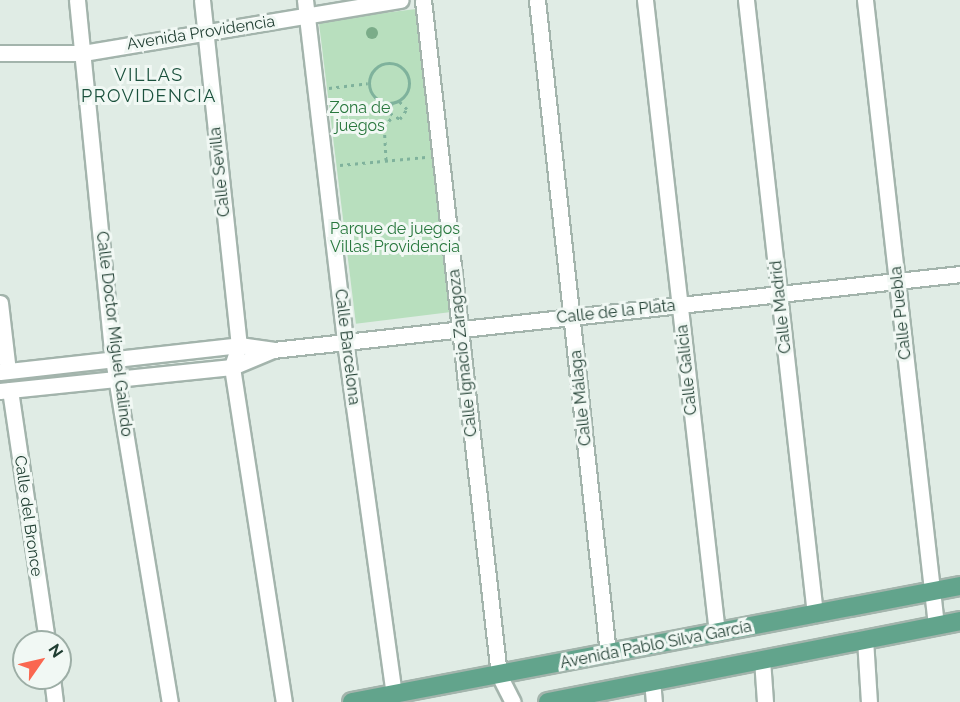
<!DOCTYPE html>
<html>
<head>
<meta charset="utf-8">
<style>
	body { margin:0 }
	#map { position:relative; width:960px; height:702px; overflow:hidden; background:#e0ece5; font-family:Raleway,sans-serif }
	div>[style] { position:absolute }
	.green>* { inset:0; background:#b8dfbe; transform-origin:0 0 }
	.path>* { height:3px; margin-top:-1.5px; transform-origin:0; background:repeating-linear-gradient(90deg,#7fb29c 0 3px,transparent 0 7.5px) }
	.path>.ring { margin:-1.5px; padding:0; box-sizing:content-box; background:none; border:3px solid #7fb29c; border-radius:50% }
	.roads { filter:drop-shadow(2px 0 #a3b4ac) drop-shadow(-2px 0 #a3b4ac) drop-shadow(0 2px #a3b4ac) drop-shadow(0 -2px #a3b4ac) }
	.street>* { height:15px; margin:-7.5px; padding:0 7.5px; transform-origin:7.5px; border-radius:7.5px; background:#fff }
	.primary>* { height:18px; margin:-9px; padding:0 9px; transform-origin:9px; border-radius:9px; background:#62a48c }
	.trees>* { width:12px; height:12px; margin:-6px; border-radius:50%; background:#7bac89 }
	span { translate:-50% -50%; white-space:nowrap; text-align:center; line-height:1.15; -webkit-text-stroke:6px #f1f8f4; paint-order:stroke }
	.street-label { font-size:16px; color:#203e32 }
	.park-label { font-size:16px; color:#28773d }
	.neighbourhood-label { font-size:18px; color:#1b513d; letter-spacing:1.5px }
	.north { position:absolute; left:12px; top:630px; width:60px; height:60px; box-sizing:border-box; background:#f1f8f4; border:2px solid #9daea6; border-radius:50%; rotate:56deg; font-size:16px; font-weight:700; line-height:24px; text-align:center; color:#203e32 }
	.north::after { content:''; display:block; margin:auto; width:21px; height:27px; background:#fa6750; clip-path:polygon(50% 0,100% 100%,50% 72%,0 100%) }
</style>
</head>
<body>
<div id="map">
	<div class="green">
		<div style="left:416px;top:9px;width:305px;height:98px;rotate:83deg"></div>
	</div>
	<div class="path">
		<div class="ring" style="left:369px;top:63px;width:37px;height:37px"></div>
		<div style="left:329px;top:88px;width:39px;rotate:-7deg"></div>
		<div style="left:392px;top:103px;width:10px;rotate:101deg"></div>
		<div style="left:390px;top:113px;width:12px;rotate:31deg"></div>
		<div style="left:400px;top:119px;width:12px;rotate:-55deg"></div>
		<div style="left:407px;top:109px;width:11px;rotate:-135deg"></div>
		<div style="left:386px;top:160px;width:33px;rotate:-93deg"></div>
		<div style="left:384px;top:127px;width:13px;rotate:-51deg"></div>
		<div style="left:340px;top:165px;width:86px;rotate:-5.3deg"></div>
	</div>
	<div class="roads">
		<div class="street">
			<div style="left:77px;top:0;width:361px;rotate:84.3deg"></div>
			<div style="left:113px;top:359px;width:348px;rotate:80.6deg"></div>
			<div style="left:202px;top:0;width:347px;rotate:83.9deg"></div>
			<div style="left:239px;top:345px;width:23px;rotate:108deg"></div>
			<div style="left:232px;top:367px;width:339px;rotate:81.2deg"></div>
			<div style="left:305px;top:0;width:344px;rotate:83.3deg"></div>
			<div style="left:345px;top:342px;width:354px;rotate:82.1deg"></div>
			<div style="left:423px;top:0;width:679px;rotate:83.58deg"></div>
			<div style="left:499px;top:675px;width:30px;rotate:63deg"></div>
			<div style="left:537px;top:0;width:658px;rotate:83.8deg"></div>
			<div style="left:645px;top:0;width:637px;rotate:83.51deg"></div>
			<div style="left:746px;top:0;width:618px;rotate:83.59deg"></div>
			<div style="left:865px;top:0;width:629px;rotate:83.52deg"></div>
			<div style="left:0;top:53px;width:83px"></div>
			<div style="left:83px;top:53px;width:322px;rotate:-9.5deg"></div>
			<div style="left:0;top:303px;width:68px;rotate:83.3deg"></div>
			<div style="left:0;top:372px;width:241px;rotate:-6.4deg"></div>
			<div style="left:239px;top:345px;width:34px;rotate:8deg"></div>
			<div style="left:273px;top:350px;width:691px;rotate:-6.31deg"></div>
			<div style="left:10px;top:390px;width:255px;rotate:81.6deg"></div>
			<div style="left:0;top:391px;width:233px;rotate:-5.9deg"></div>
			<div style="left:232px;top:367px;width:44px;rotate:-22.5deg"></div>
			<div style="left:865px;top:639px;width:63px;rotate:86.4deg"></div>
			<div style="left:762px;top:659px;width:43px;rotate:86deg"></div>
			<div style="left:52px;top:678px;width:24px;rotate:83deg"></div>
			<div style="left:652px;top:680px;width:22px;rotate:85deg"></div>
		</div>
		<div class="primary">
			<div style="left:352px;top:702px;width:619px;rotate:-10.8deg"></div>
			<div style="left:548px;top:702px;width:420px;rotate:-11.1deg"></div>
		</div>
	</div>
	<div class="trees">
		<div style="left:372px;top:33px"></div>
	</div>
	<div class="street-label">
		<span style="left:201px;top:33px;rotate:-9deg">Avenida Providencia</span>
		<span style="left:220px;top:172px;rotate:-96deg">Calle Sevilla</span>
		<span style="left:781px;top:307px;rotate:-96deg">Calle Madrid</span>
		<span style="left:616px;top:312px;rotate:-6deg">Calle de la Plata</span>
		<span style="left:901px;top:313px;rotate:-96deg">Calle Puebla</span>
		<span style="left:114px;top:334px;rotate:83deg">Calle Doctor Miguel Galindo</span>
		<span style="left:347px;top:347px;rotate:83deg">Calle Barcelona</span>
		<span style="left:463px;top:353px;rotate:-96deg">Calle Ignacio Zaragoza</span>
		<span style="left:687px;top:370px;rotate:-96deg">Calle Galicia</span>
		<span style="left:581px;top:398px;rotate:-96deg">Calle Málaga</span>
		<span style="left:28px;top:516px;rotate:82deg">Calle del Bronce</span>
		<span style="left:656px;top:645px;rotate:-11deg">Avenida Pablo Silva García</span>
	</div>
	<div class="park-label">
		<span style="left:360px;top:117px">Zona de<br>juegos</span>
		<span style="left:395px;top:238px">Parque de juegos<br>Villas Providencia</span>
	</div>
	<div class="neighbourhood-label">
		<span style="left:149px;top:86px">VILLAS<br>PROVIDENCIA</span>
	</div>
	<div class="north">N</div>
</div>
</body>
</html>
